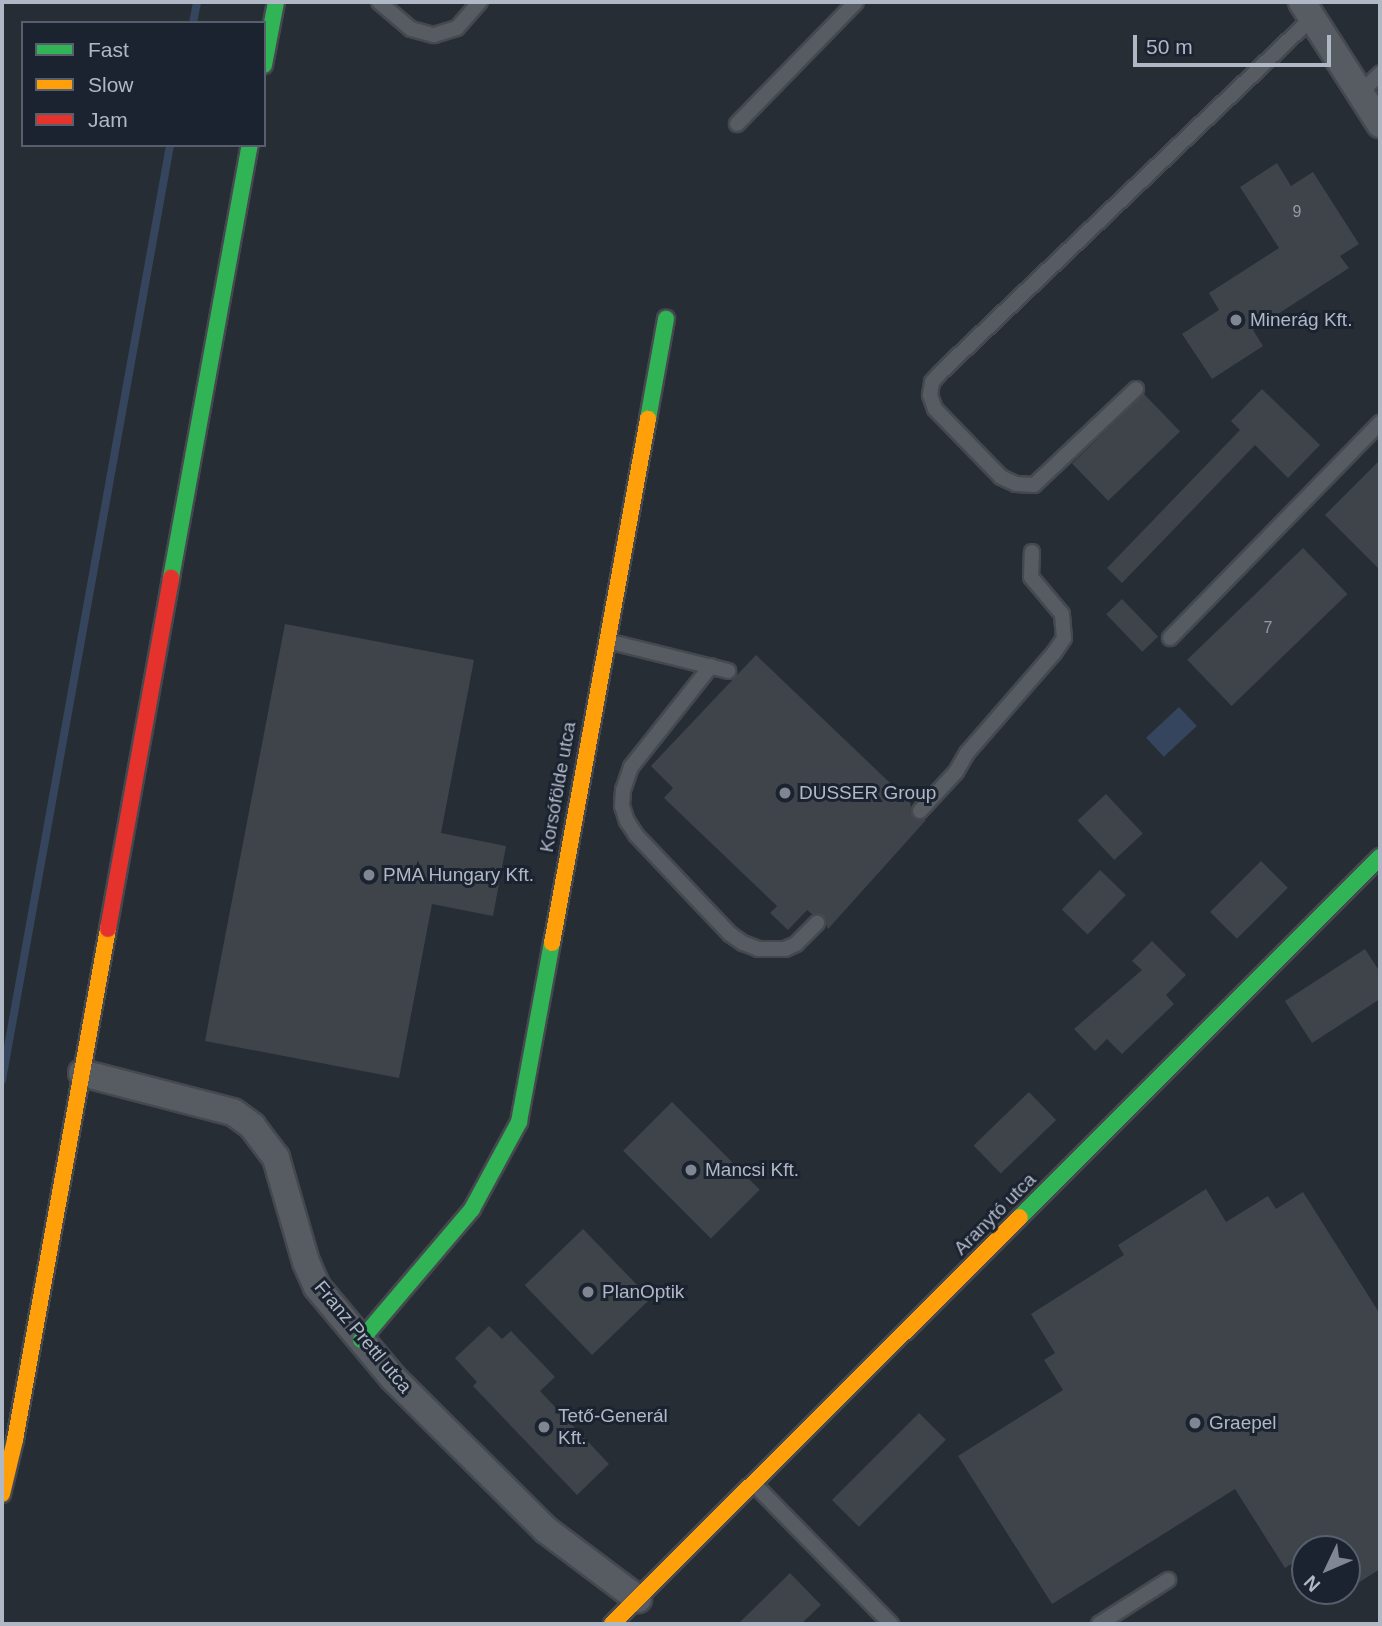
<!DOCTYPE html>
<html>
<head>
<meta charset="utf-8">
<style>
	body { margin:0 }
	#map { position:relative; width:1382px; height:1626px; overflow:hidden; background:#272d34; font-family:Helvetica,sans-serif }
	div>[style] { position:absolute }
	.water>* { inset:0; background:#34455d; transform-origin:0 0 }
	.stream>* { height:8px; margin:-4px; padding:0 4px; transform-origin:4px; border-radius:4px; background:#34455d }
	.building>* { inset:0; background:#3e444a; transform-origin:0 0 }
	.roads { filter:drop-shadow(2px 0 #45494f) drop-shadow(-2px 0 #45494f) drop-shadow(0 2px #45494f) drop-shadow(0 -2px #45494f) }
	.lane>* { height:14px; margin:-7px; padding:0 7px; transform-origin:7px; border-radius:7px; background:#575b62 }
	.street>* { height:26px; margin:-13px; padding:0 13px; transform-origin:13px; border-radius:13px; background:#575b62 }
	.fast>* { height:16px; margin:-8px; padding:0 8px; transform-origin:8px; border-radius:8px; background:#30b455 }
	.slow>* { height:16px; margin:-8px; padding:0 8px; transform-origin:8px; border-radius:8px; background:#ff9f0a }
	.jam>* { height:16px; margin:-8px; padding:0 8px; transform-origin:8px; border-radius:8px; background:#e5322d }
	.dots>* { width:19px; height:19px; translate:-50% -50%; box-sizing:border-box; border:4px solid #1a232f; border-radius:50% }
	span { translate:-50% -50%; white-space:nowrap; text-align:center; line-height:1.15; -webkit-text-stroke:6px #1a232f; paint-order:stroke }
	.number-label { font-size:16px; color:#949ba7 }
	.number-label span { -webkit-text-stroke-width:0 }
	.poi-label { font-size:19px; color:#b0b8c6 }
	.left { translate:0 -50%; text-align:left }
	.street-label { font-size:19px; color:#b0b8c6 }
	.frame { position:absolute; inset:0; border:4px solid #b0b8c6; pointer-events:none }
	.legend { position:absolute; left:21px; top:21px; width:245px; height:126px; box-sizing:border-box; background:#1a232f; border:2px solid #565f6b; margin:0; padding:9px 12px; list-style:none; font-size:21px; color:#b0b8c6 }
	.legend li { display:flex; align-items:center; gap:14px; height:35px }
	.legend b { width:35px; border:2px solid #565f6b }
	.north { position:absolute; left:1291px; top:1535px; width:70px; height:70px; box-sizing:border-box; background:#1a232f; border:2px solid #565f6b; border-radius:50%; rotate:226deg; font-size:19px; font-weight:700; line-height:28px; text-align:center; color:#b0b8c6 }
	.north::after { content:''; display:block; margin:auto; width:24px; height:32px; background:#808793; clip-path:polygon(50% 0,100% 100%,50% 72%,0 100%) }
	.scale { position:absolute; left:1133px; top:35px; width:198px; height:32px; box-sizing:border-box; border:4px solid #b0b8c6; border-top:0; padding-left:9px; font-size:21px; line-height:24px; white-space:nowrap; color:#b0b8c6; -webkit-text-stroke:5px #1a232f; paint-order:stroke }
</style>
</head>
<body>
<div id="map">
	<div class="water">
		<div style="left:1179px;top:707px;width:26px;height:45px;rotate:47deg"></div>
	</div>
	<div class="stream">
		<div style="left:193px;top:23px;width:21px;rotate:-79deg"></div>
		<div style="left:2px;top:1080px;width:950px;rotate:-79.81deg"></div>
	</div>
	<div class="building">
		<div style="clip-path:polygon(1277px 163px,1291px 186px,1313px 172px,1359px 244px,1340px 256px,1349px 268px,1253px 330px,1263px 346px,1212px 379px,1182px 334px,1219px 310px,1209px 293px,1279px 248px,1240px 187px)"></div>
		<div style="clip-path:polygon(1262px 389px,1320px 445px,1288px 478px,1255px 445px,1122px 583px,1107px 568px,1240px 430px,1231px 421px)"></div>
		<div style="left:1144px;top:394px;width:52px;height:100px;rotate:46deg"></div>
		<div style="clip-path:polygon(1380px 460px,1380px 570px,1325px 515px)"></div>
		<div style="left:1303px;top:548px;width:64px;height:161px;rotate:46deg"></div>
		<div style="left:1122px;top:599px;width:52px;height:22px;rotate:46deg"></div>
		<div style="clip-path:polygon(285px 624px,474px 660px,441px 833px,506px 846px,493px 916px,432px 904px,399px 1078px,205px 1041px)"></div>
		<div style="clip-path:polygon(756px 655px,910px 802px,913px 818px,926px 820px,828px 929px,823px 916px,813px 915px,807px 910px,788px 930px,770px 913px,777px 906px,664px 798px,673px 788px,651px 766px)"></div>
		<div style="left:1106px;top:794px;width:54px;height:39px;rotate:47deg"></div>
		<div style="left:1261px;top:861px;width:38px;height:72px;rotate:45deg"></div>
		<div style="left:1100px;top:870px;width:36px;height:55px;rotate:44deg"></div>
		<div style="clip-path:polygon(1152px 941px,1186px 975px,1166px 995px,1174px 1004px,1122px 1054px,1107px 1039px,1095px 1051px,1074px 1029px,1142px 970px,1132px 961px)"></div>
		<div style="clip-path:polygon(1365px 949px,1380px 972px,1380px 999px,1312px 1043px,1285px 1001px)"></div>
		<div style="left:1029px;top:1092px;width:39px;height:77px;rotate:46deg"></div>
		<div style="left:672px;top:1102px;width:124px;height:69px;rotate:45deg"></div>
		<div style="clip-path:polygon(1206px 1189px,1226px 1222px,1268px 1196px,1276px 1209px,1303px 1192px,1380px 1314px,1380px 1569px,1347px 1590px,1347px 1549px,1305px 1549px,1305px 1555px,1285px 1568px,1235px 1489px,1052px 1604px,958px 1456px,1063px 1390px,1044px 1360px,1055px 1353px,1031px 1314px,1124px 1255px,1118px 1245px)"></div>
		<div style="left:583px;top:1229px;width:97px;height:81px;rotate:46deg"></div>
		<div style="clip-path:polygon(489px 1326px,502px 1339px,511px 1331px,555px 1377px,540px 1391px,609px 1464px,577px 1495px,473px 1386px,477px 1382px,455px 1358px)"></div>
		<div style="left:919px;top:1413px;width:38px;height:123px;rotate:45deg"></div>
		<div style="clip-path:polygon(790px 1573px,821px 1605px,801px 1624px,738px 1624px)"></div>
	</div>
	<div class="roads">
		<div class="lane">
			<div style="left:379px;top:2px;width:42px;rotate:40.2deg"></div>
			<div style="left:411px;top:29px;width:24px;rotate:15deg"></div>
			<div style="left:434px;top:35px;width:24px;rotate:-17deg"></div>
			<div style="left:457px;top:28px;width:35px;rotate:-49deg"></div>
			<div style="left:1360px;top:93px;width:28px;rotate:-44deg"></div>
			<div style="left:737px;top:124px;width:170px;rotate:-45.7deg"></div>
			<div style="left:1136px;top:389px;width:140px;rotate:136.7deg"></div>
			<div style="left:1034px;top:485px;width:18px;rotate:-177deg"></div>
			<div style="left:1016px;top:484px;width:17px;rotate:-155deg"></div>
			<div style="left:1001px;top:477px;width:95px;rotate:-134.1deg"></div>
			<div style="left:935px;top:409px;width:15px;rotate:-110deg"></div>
			<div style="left:930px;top:395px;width:13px;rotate:-81deg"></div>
			<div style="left:932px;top:382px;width:13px;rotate:-48deg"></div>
			<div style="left:941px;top:372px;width:513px;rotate:-43.66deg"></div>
			<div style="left:1170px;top:638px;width:301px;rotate:-45.7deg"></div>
			<div style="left:607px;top:641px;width:125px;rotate:13.9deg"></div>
			<div style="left:711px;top:666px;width:129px;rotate:128.4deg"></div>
			<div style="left:631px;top:767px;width:24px;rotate:109deg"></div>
			<div style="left:623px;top:790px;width:16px;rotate:94deg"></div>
			<div style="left:622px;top:806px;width:16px;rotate:72deg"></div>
			<div style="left:627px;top:821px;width:17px;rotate:57deg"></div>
			<div style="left:636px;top:835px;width:137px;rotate:46.5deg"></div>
			<div style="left:730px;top:934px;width:16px;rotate:35deg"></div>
			<div style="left:743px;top:943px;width:17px;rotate:21deg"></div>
			<div style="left:759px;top:949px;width:26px"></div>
			<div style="left:785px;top:949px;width:12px;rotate:-24deg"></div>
			<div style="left:796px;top:944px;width:30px;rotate:-45deg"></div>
			<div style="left:920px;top:811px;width:53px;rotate:-47.3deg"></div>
			<div style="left:956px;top:772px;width:22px;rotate:-60deg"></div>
			<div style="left:967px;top:753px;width:133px;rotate:-49deg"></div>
			<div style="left:1054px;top:653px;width:18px;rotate:-56deg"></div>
			<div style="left:1064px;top:638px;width:24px;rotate:-95deg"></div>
			<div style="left:1062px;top:614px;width:48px;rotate:-130deg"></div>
			<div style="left:1031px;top:577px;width:25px;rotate:-88deg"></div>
			<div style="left:754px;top:1484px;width:196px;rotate:45.6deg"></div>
			<div style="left:1099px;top:1624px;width:82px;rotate:-32.5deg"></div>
		</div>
		<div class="street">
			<div style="left:1302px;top:2px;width:145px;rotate:57.4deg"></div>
			<div style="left:82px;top:1073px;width:156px;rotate:14.5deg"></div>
			<div style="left:233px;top:1112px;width:24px;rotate:36deg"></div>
			<div style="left:252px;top:1126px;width:40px;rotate:53deg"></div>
			<div style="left:276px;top:1158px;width:108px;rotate:73.9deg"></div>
			<div style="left:306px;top:1262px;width:27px;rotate:66deg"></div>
			<div style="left:317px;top:1287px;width:119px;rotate:50.1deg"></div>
			<div style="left:393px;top:1378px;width:216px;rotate:44.8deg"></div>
			<div style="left:546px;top:1530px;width:115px;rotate:36.9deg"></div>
		</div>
		<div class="fast">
			<div style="left:264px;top:65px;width:64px;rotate:-79.2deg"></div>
			<div style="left:648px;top:419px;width:102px;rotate:-79.8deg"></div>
			<div style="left:171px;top:578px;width:440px;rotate:-79.7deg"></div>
			<div style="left:1020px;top:1217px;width:509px;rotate:-45deg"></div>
			<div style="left:361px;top:1340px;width:172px;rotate:-49.7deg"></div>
			<div style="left:472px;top:1209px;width:99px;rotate:-61.6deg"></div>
			<div style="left:519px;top:1122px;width:182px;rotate:-79.6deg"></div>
		</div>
		<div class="slow">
			<div style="left:552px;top:943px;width:533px;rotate:-79.62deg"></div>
			<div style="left:2px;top:1494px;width:56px;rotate:-76.5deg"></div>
			<div style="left:15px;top:1440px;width:519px;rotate:-79.69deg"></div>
			<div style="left:612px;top:1624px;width:576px;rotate:-44.93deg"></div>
		</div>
		<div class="jam">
			<div style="left:108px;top:929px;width:357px;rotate:-79.8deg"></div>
		</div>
	</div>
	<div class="dots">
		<div style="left:1236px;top:320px;background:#808793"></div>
		<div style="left:785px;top:793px;background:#808793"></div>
		<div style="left:369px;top:875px;background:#808793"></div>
		<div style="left:691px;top:1170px;background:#808793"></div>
		<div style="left:588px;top:1292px;background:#808793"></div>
		<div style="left:1195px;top:1423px;background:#808793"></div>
		<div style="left:544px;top:1427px;background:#808793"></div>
	</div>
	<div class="number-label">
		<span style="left:1297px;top:212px">9</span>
		<span style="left:1268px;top:628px">7</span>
	</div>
	<div class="poi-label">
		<span class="left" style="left:1250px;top:320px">Minerág Kft.</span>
		<span class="left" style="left:799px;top:793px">DUSSER Group</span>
		<span class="left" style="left:383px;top:875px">PMA Hungary Kft.</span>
		<span class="left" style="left:705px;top:1170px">Mancsi Kft.</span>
		<span class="left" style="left:602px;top:1292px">PlanOptik</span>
		<span class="left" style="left:558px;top:1427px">Tető-Generál<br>Kft.</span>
		<span class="left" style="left:1209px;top:1423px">Graepel</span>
	</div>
	<div class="street-label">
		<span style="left:558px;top:787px;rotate:-80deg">Korsófölde utca</span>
		<span style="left:995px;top:1214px;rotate:-45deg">Aranytó utca</span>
		<span style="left:363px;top:1337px;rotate:50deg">Franz Prettl utca</span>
	</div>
	<div class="frame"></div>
	<ul class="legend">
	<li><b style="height:9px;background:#30b455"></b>Fast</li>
	<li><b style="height:9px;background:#ff9f0a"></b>Slow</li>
	<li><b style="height:9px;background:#e5322d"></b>Jam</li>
	</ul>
	<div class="north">N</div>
	<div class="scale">50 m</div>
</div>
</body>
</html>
